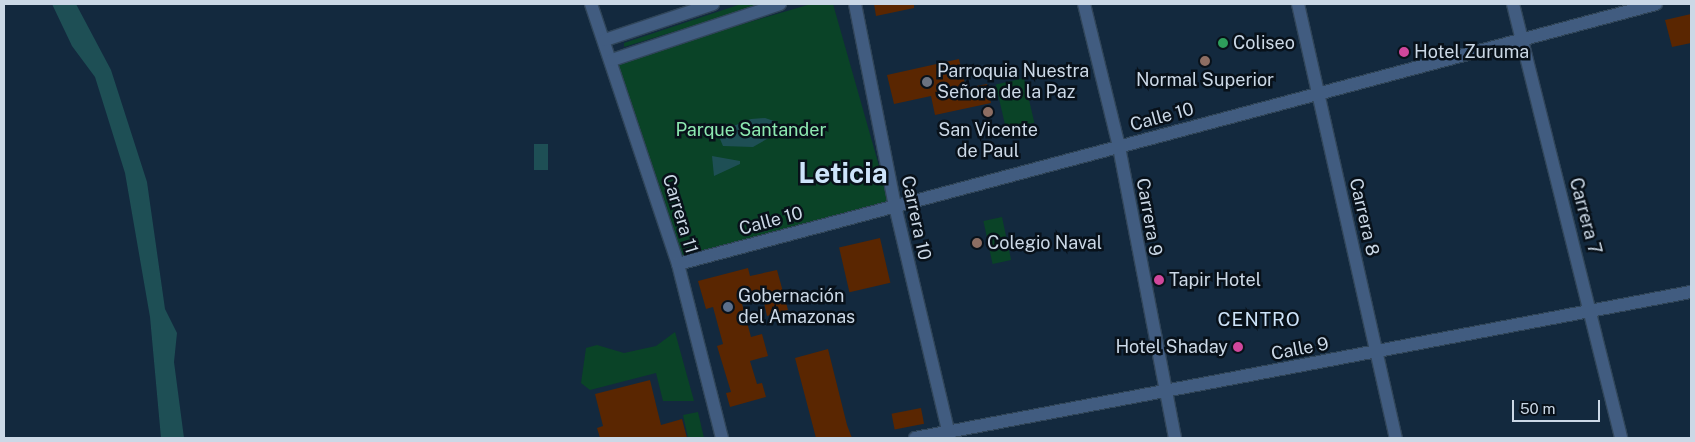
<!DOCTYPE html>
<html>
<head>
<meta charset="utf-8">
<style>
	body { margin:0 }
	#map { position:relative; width:1695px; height:442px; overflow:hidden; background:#13293e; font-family:"Public Sans",sans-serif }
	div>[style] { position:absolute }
	.green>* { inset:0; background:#0a4327; transform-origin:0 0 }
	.water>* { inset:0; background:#1e4f55; transform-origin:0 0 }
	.building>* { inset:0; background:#5a2601; transform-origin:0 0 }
	.roads { filter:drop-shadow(1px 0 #304559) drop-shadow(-1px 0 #304559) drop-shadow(0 1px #304559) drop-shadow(0 -1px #304559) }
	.minor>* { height:12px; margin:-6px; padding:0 6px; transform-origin:6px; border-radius:6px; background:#415c80 }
	.dots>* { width:14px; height:14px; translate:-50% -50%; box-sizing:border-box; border:2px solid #08111a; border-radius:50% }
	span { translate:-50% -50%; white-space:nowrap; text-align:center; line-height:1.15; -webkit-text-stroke:5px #08111a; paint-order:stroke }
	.poi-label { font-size:18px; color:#cbd8e6 }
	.left { translate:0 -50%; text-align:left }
	.right { translate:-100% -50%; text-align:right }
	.street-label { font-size:18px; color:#cbd8e6 }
	.park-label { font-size:18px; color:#8de9b1 }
	.neighbourhood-label { font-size:19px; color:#cee4fa; letter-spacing:1px }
	.town-label { font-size:28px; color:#cee4fa; font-weight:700 }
	.frame { position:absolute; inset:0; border:5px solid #cbd8e6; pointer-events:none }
	.scale { position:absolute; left:1512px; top:400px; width:88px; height:22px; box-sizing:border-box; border:2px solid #cbd8e6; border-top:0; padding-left:6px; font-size:15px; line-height:18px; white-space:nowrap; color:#cbd8e6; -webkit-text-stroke:4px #08111a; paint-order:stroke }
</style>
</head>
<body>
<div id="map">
	<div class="green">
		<div style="clip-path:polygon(741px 4px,764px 4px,624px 47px,624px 43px)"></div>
		<div style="clip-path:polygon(811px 4px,833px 4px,889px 201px,681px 258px,616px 61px)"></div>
		<div style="left:1024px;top:78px;width:46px;height:29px;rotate:77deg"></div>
		<div style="left:1002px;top:217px;width:44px;height:19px;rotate:78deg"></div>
		<div style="clip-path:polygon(675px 332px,694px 401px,663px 401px,656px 373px,590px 390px,581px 383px,586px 348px,597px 345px,624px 353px,656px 346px)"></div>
		<div style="clip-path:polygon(698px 412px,704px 438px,688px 438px,683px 415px)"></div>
	</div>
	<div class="water">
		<div style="clip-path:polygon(52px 4px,76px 4px,111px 70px,147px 182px,165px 309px,177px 333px,174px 362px,184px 438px,161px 438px,150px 317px,125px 173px,95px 77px,72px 46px)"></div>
		<div style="clip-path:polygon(765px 118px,777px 122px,779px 132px,753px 147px,723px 146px,720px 139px,726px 129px,751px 119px)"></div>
		<div style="left:534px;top:144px;width:14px;height:26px"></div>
		<div style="clip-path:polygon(712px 156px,740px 161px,740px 164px,714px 176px)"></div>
	</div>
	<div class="building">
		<div style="clip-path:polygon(874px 4px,914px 4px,914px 8px,876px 16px)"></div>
		<div style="clip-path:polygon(1691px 14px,1691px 43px,1672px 47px,1665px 20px)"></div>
		<div style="clip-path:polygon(959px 59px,966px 88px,987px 84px,991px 103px,935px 115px,931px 96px,894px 104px,887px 75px)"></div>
		<div style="left:880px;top:238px;width:46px;height:42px;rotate:77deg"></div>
		<div style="clip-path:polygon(748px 268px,750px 276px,777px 270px,788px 310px,767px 316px,762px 294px,741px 300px,751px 337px,762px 334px,768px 356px,750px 361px,757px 384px,762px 383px,766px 397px,730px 407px,726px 393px,731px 392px,717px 346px,723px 344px,713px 307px,706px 309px,698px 281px)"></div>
		<div style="clip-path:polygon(828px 349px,847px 425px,852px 438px,816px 438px,795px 358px)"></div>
		<div style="clip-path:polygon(650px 380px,661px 425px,682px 419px,687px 438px,600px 438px,597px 428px,603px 426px,595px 394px)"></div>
		<div style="left:921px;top:408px;width:16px;height:30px;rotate:79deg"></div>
	</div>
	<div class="roads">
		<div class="minor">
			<div style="left:591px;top:4px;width:274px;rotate:71.5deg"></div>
			<div style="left:678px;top:264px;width:179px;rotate:75.8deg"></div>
			<div style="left:855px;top:4px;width:206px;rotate:78.8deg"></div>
			<div style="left:895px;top:206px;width:238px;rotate:76.7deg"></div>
			<div style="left:1084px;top:4px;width:147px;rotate:76.2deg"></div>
			<div style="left:1119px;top:147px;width:296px;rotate:79.1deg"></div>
			<div style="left:1298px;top:4px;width:445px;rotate:77.3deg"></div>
			<div style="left:1513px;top:4px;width:447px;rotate:76deg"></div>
			<div style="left:605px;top:40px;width:114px;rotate:-18.4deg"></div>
			<div style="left:612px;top:60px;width:177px;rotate:-18.4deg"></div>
			<div style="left:678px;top:264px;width:1012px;rotate:-14.89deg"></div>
			<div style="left:915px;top:438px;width:790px;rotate:-10.66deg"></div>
		</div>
	</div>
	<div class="dots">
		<div style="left:1223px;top:43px;background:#2e9e5b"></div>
		<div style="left:1404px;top:52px;background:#d1479c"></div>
		<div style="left:1205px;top:61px;background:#8d6e63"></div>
		<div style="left:927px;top:82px;background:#6b7280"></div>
		<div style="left:988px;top:112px;background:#8d6e63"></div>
		<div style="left:977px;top:243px;background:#8d6e63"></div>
		<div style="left:1159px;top:280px;background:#d1479c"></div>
		<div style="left:728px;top:307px;background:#5c6f8a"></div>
		<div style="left:1238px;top:347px;background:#d1479c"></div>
	</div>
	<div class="poi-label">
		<span class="left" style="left:1233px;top:43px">Coliseo</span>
		<span class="left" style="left:1414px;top:52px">Hotel Zuruma</span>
		<span class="left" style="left:937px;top:82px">Parroquia Nuestra<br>Señora de la Paz</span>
		<span style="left:1205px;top:80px">Normal Superior</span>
		<span style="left:988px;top:141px">San Vicente<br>de Paul</span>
		<span class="left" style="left:987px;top:243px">Colegio Naval</span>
		<span class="left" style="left:1169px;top:280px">Tapir Hotel</span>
		<span class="left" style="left:738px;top:307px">Gobernación<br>del Amazonas</span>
		<span class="right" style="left:1228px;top:347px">Hotel Shaday</span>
	</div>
	<div class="street-label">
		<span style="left:1162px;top:117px;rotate:-15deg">Calle 10</span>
		<span style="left:680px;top:214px;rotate:73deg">Carrera 11</span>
		<span style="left:1585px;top:216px;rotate:75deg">Carrera 7</span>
		<span style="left:1149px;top:217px;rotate:80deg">Carrera 9</span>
		<span style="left:1364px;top:217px;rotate:77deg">Carrera 8</span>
		<span style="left:916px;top:218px;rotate:78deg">Carrera 10</span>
		<span style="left:771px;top:221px;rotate:-15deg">Calle 10</span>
		<span style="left:1300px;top:349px;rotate:-11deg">Calle 9</span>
	</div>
	<div class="park-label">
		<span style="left:751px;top:130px">Parque Santander</span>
	</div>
	<div class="neighbourhood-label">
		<span style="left:1259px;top:320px">CENTRO</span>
	</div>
	<div class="town-label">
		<span style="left:843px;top:173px">Leticia</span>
	</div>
	<div class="frame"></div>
	<div class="scale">50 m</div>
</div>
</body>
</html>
